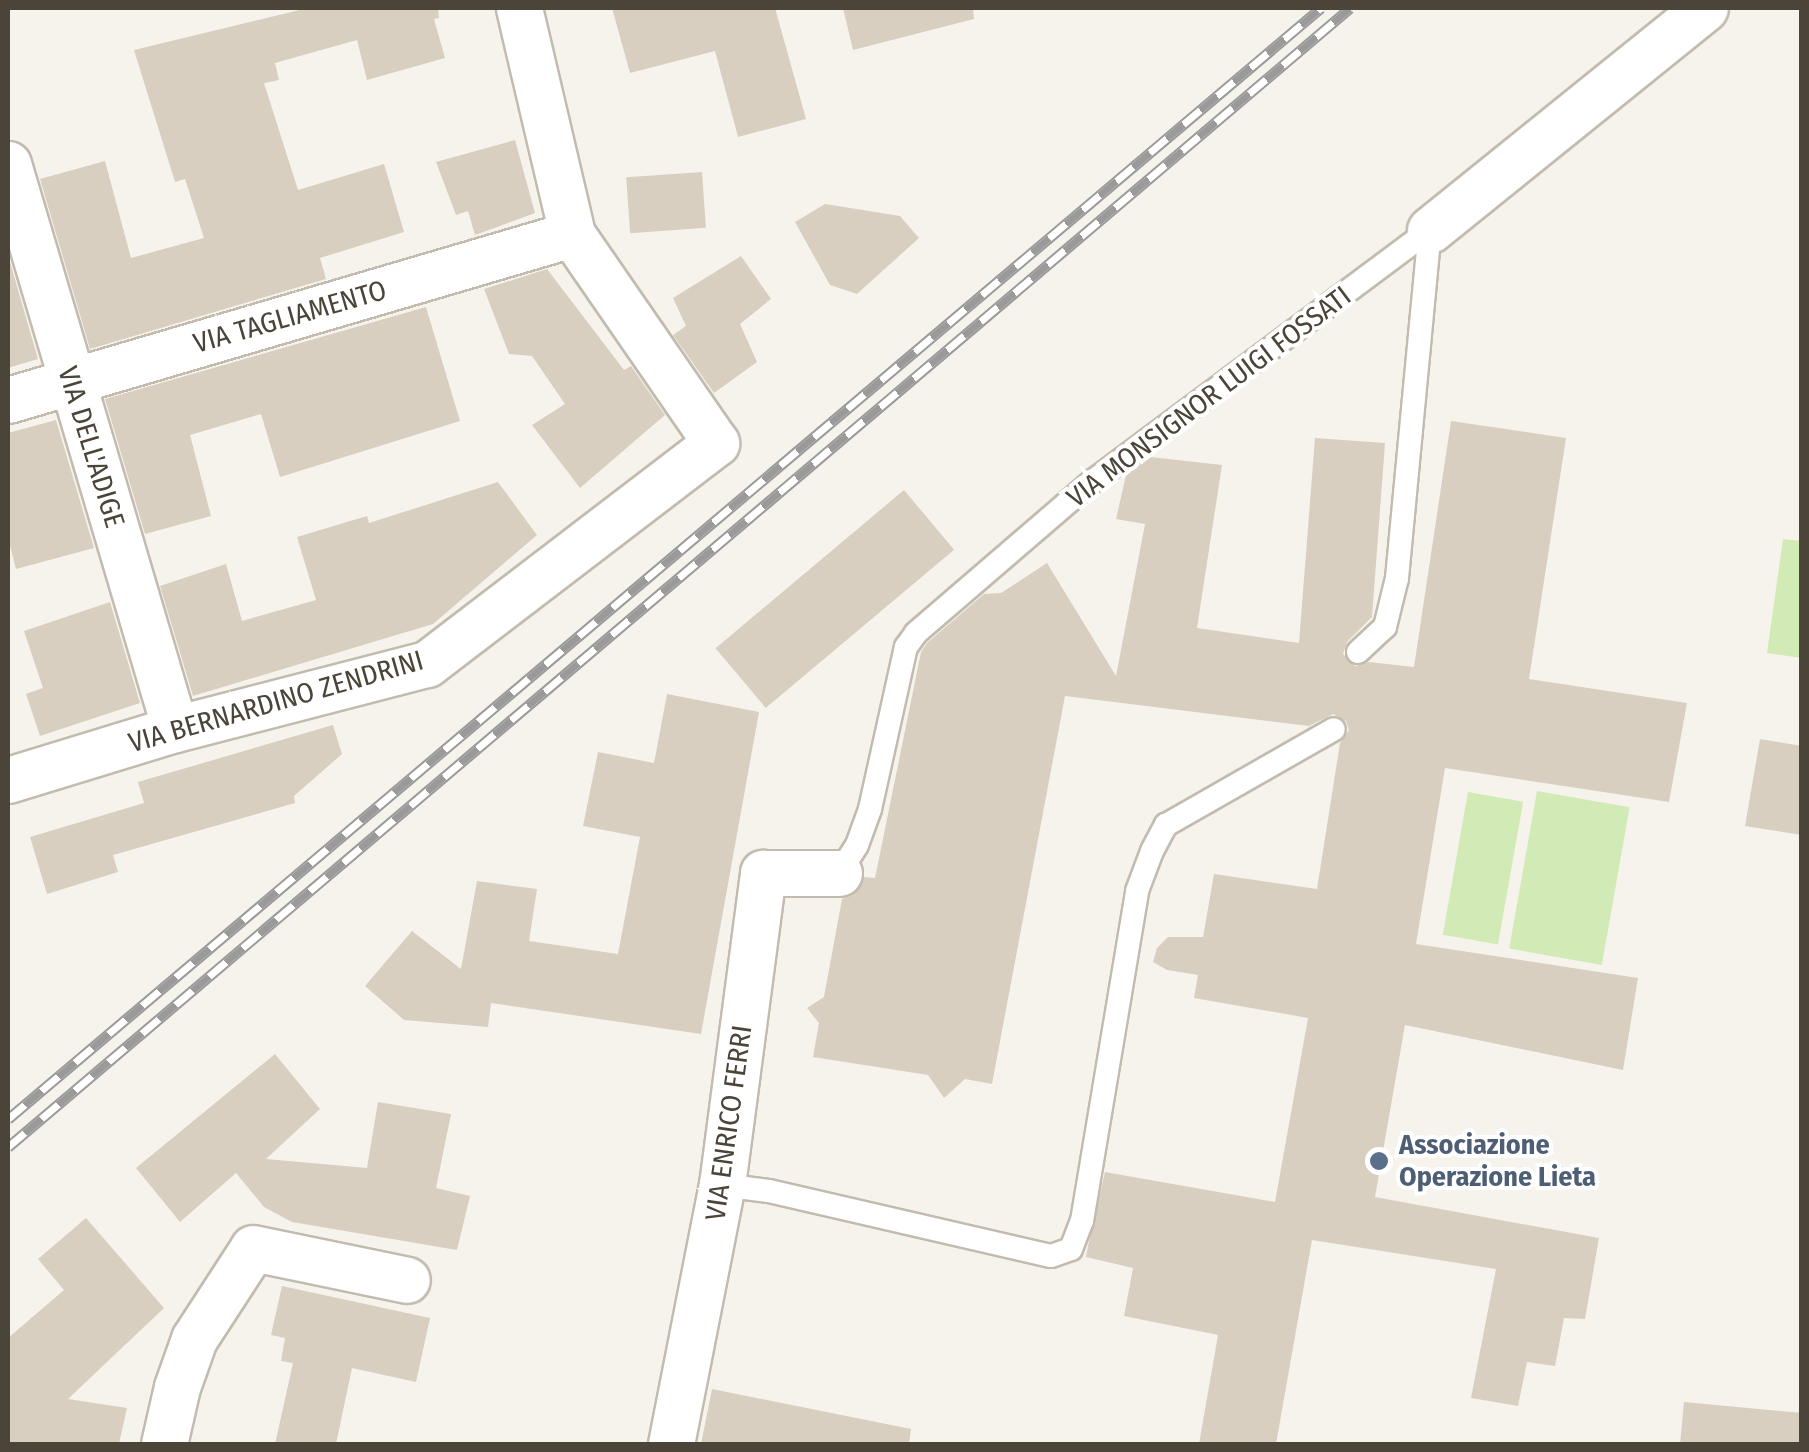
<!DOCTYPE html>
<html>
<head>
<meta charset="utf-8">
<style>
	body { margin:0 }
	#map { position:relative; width:1809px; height:1452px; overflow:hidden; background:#f6f3ec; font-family:"Fira Sans Condensed",sans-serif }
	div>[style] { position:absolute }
	.green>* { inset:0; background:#d2eab5; transform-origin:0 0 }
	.building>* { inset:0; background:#d8cfc1; transform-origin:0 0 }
	.roads { filter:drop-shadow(2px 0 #c2bbae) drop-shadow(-2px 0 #c2bbae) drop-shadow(0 2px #c2bbae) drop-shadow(0 -2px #c2bbae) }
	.service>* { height:22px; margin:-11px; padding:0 11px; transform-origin:11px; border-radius:11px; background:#fff }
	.minor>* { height:45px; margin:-22.5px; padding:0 22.5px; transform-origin:22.5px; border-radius:22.5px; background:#fff }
	.rail>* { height:11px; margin-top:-5.5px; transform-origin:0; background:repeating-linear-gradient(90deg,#fff 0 22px,#9a9a9a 0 44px); box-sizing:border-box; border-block:2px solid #9a9a9a }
	.dots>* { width:28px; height:28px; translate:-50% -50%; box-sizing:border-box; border:5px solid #fff; border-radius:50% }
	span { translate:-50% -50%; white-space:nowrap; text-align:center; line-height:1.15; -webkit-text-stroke:8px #fff; paint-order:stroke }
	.street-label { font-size:28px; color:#4b4439 }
	.service-label { font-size:28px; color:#4e5e75; font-weight:700 }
	.left { translate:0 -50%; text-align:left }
	.frame { position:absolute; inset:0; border:10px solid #4b4439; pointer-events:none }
</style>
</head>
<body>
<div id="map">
	<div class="green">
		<div style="clip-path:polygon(1783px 539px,1801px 541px,1801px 658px,1767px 653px)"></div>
		<div style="left:1537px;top:791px;width:94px;height:160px;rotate:10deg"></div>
		<div style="left:1468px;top:792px;width:56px;height:145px;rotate:10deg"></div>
	</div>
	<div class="building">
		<div style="clip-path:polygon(308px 8px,438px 8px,439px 18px,434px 19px,445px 58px,367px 80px,357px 40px,275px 63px,279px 80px,264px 83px,298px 190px,384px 164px,404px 232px,320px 258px,326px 279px,90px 349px,40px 179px,105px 161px,131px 258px,204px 238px,185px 179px,175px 182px,134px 50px)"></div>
		<div style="clip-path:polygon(612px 8px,775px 8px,806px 119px,738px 137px,715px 51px,630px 73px)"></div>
		<div style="clip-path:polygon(843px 8px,973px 8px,974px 19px,853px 50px)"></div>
		<div style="clip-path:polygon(515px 140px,535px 213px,475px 235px,468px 211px,456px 215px,436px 162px)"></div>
		<div style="left:702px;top:172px;width:56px;height:76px;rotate:86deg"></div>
		<div style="clip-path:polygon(825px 204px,900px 216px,919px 238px,857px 294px,830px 285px,795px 222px)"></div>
		<div style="clip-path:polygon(8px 255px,38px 359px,8px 368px)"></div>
		<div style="clip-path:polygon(741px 256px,771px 299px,740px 324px,757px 362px,714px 393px,673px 335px,686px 326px,673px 298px)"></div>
		<div style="clip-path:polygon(547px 269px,624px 370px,631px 366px,665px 415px,580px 488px,532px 425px,565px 404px,532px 356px,509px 354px,484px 289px)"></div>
		<div style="clip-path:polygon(426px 307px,460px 421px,280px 477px,261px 414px,190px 435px,211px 516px,145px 534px,105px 399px)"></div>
		<div style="clip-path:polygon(56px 420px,94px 548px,16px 569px,8px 538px,8px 433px)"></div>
		<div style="clip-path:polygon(1451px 421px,1566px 438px,1529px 679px,1687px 703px,1669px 802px,1445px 768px,1416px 944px,1638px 978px,1623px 1070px,1405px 1025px,1375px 1197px,1599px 1238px,1585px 1319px,1564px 1318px,1555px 1366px,1527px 1362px,1518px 1406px,1471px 1398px,1496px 1269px,1312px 1240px,1276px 1444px,1199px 1444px,1218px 1335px,1124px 1316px,1133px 1268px,1086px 1257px,1088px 1246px,1105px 1172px,1275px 1202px,1308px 1018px,1194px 998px,1198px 975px,1167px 970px,1153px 962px,1157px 948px,1168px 937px,1203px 937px,1214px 874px,1317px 889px,1340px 743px,1349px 730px,1346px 721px,1333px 714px,1309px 726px,1065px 696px,992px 1084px,965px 1079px,944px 1098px,928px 1075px,813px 1057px,819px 1023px,807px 1008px,824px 997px,842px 899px,853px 895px,864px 877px,875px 878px,921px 652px,927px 643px,984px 594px,1001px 593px,1047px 563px,1116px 676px,1145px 524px,1116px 519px,1126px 475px,1150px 457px,1222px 465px,1197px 628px,1299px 643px,1315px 438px,1385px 443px,1372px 617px,1347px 642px,1343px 654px,1355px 666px,1369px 662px,1414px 667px)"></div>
		<div style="clip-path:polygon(498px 482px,537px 535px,433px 624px,193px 696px,160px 586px,226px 564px,242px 621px,316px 600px,297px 537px,367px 516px,369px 523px)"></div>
		<div style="left:904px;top:490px;width:78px;height:246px;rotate:50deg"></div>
		<div style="clip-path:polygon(110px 602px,140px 703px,40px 736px,26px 694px,43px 688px,24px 631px)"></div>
		<div style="clip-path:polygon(667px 694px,759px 712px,701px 1034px,491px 1003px,488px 1027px,404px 1020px,365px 986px,412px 931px,461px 969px,477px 881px,537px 889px,529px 941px,618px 954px,640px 837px,583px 826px,598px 752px,654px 763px)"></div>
		<div style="clip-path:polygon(333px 725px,342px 754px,294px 796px,295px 803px,113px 855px,118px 872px,47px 894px,30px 837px,144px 803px,138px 782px)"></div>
		<div style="clip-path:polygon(1760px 739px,1802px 746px,1802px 835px,1745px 826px)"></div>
		<div style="clip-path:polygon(275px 1054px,320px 1109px,266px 1159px,367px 1168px,378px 1102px,451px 1114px,436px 1188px,470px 1196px,457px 1250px,292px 1222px,264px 1207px,236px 1173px,180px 1222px,136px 1168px)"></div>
		<div style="clip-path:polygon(86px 1218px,164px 1308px,68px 1399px,127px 1408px,119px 1444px,8px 1444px,8px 1338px,64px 1290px,38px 1259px)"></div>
		<div style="clip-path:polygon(282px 1286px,430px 1318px,416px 1382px,352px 1368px,336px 1444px,275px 1444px,293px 1363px,281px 1361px,285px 1338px,271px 1335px)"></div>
		<div style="clip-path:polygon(712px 1389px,911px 1429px,909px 1444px,701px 1444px)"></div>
		<div style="clip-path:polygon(1684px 1402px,1802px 1413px,1802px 1444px,1680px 1444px)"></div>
	</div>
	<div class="roads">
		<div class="service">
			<div style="left:1358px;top:652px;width:37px;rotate:-43deg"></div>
			<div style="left:1385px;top:627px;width:50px;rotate:-76.2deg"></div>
			<div style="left:1397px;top:578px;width:350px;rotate:-84.6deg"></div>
			<div style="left:839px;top:873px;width:33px;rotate:-57deg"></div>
			<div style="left:857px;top:845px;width:38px;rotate:-70deg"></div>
			<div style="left:870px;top:809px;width:166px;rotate:-77.5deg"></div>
			<div style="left:906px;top:647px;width:17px;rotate:-54deg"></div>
			<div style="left:916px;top:633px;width:233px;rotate:-40.7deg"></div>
			<div style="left:1093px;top:481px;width:420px;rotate:-36.7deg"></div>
			<div style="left:722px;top:1185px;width:47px;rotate:7.3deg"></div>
			<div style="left:769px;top:1191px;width:289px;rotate:13deg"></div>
			<div style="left:1051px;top:1256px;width:21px;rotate:-19deg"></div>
			<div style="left:1071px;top:1249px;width:30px;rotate:-69deg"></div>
			<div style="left:1082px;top:1221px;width:335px;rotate:-80.5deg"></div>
			<div style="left:1137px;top:891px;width:43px;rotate:-69.4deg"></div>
			<div style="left:1152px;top:851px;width:30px;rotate:-62deg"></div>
			<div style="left:1166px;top:825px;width:193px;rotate:-29.7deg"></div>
		</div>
		<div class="minor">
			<div style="left:8px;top:164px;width:589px;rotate:73.53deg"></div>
			<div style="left:1430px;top:230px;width:353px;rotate:-38.9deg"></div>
			<div style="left:8px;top:400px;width:588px;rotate:-16.4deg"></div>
			<div style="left:8px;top:780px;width:175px;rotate:-17deg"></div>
			<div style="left:175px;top:729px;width:260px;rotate:-14.5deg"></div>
			<div style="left:427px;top:664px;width:364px;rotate:-37.4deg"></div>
			<div style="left:716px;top:443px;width:254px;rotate:-124.6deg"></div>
			<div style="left:572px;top:234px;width:232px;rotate:-103.2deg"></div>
			<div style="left:164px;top:1444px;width:58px;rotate:-77.2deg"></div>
			<div style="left:177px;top:1387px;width:51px;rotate:-70.5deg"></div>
			<div style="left:194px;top:1339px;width:108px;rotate:-57deg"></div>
			<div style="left:253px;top:1248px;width:157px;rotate:11.7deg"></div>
			<div style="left:671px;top:1444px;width:264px;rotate:-78.9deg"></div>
			<div style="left:722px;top:1185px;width:315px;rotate:-82.5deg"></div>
			<div style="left:763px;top:873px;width:76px"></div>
		</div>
	</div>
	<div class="rail">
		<div style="left:8px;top:1119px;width:1720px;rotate:-40.24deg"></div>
		<div style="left:8px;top:1147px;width:1760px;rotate:-40.32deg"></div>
	</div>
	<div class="dots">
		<div style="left:1379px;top:1161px;background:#5c6f8a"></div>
	</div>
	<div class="street-label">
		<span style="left:290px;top:317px;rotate:-16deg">VIA TAGLIAMENTO</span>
		<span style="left:1209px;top:397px;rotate:-37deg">VIA MONSIGNOR LUIGI FOSSATI</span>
		<span style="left:91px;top:447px;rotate:73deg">VIA DELL'ADIGE</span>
		<span style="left:276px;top:702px;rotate:-16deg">VIA BERNARDINO ZENDRINI</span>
		<span style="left:729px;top:1123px;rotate:-82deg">VIA ENRICO FERRI</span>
	</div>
	<div class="service-label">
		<span class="left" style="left:1399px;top:1161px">Associazione<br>Operazione Lieta</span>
	</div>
	<div class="frame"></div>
</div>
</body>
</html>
